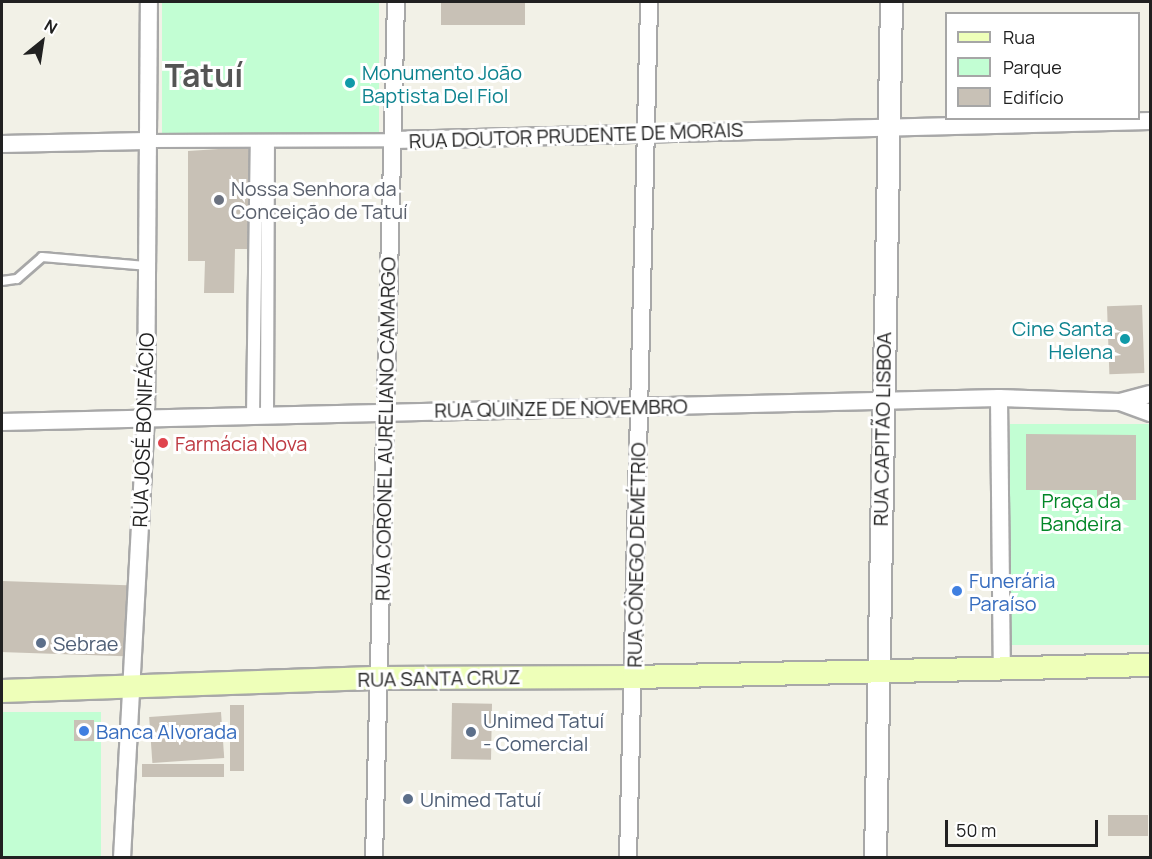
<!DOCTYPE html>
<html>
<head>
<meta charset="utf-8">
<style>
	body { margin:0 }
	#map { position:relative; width:1152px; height:859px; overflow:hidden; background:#f2f1e7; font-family:Manrope,sans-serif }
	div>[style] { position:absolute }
	.park>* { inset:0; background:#c2fed3; transform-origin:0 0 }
	.building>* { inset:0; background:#c8c1b6; transform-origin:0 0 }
	.roads { filter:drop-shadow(2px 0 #a8a8a8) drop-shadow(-2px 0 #a8a8a8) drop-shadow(0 2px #a8a8a8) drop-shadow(0 -2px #a8a8a8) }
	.service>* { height:8px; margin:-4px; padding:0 4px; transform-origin:4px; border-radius:4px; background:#fff }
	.pedestrian>* { height:12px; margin:-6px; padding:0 6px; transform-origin:6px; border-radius:6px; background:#fff }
	.minor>* { height:16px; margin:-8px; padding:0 8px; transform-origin:8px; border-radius:8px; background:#fff }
	.tertiary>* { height:21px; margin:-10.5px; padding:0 10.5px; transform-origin:10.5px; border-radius:10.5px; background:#fff }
	.secondary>* { height:22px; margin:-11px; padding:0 11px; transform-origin:11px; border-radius:11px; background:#eeffb9 }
	.dots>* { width:16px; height:16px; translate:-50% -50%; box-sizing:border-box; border:3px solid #fff; border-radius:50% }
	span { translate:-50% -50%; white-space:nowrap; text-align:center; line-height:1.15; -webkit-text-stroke:6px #fff; paint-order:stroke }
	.culture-label { font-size:20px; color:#0d838f }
	.left { translate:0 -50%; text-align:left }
	.right { translate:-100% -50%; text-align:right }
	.street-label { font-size:20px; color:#212121 }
	.worship-label { font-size:20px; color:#5b616d }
	.health-label { font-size:20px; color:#be3a42 }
	.park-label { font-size:20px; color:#028727 }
	.shop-label { font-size:20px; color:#366cbe }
	.service-label { font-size:20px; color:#4e5e75 }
	.town-label { font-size:32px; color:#545454; font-weight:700 }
	.frame { position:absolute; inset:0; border:3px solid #212121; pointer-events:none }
	.legend { position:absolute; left:945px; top:12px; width:195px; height:108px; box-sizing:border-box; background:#fff; border:2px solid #a6a6a6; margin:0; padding:8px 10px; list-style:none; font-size:18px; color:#212121 }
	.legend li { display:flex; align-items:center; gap:12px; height:30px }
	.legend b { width:30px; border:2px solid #a6a6a6 }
	.north { position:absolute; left:12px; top:12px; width:60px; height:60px; -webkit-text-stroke:4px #fff; paint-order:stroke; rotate:30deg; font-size:16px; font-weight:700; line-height:24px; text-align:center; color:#212121 }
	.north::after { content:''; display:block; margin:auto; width:21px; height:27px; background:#212121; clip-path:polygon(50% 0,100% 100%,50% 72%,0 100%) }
	.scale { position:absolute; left:945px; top:820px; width:153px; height:27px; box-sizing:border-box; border:3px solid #212121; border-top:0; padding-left:8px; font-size:18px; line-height:21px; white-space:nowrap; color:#212121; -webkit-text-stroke:4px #fff; paint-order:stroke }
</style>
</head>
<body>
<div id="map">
	<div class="park">
		<div style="left:162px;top:2px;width:217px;height:131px"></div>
		<div style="left:1150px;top:424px;width:221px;height:140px;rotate:90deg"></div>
		<div style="left:101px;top:712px;width:145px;height:99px;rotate:90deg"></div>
	</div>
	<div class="building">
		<div style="left:441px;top:2px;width:84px;height:23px"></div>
		<div style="clip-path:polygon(249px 147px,251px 249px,235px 249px,234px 293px,204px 293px,205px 261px,188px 261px,188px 151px)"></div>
		<div style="left:1142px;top:305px;width:68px;height:35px;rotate:88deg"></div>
		<div style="clip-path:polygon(1026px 434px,1136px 435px,1136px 500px,1097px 500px,1097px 490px,1026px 490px)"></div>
		<div style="left:2px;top:581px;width:125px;height:71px;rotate:2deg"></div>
		<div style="left:452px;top:703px;width:40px;height:56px;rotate:1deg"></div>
		<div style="left:230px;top:705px;width:14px;height:66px"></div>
		<div style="left:221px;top:712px;width:46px;height:72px;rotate:86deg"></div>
		<div style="left:74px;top:720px;width:20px;height:21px"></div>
		<div style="left:142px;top:764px;width:82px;height:13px"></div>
		<div style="left:1148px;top:815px;width:21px;height:40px;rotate:90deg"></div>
	</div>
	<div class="roads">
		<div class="service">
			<div style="left:2px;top:281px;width:15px;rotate:-8deg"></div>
			<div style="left:17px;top:279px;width:33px;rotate:-41deg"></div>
			<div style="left:42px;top:257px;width:104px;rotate:4.9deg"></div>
		</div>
		<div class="pedestrian">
			<div style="left:146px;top:141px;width:248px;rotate:-0.2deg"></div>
			<div style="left:267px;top:415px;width:274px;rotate:-89.8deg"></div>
			<div style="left:253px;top:416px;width:275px;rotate:-89.2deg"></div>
		</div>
		<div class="minor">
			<div style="left:394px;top:140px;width:756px;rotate:-1.44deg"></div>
			<div style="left:2px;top:144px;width:144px;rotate:-1.2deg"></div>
			<div style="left:999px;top:398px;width:269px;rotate:89.4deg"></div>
			<div style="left:1120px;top:402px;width:32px;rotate:20deg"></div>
			<div style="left:2px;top:422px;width:997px;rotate:-1.38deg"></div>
			<div style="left:999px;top:398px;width:121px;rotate:1.9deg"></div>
			<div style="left:1120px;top:402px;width:31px;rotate:-15deg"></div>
			<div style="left:122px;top:858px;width:439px;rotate:-86.9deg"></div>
			<div style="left:146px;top:420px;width:418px;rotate:-89.6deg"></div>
			<div style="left:374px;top:858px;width:856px;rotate:-88.53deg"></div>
			<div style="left:628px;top:858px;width:856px;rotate:-88.59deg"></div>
		</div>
		<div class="tertiary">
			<div style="left:875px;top:858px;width:856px;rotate:-88.93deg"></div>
		</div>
		<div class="secondary">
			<div style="left:2px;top:691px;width:378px;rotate:-2deg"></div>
			<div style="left:380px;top:678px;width:254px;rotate:-0.2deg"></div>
			<div style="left:634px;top:677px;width:516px;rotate:-1.33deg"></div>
		</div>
	</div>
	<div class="dots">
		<div style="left:350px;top:83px;background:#0f9aa8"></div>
		<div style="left:219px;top:200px;background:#6b7280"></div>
		<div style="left:1125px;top:339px;background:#0f9aa8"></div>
		<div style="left:163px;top:443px;background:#e0444e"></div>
		<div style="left:957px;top:591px;background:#3f7fe0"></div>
		<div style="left:41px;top:643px;background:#5c6f8a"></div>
		<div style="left:84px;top:731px;background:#3f7fe0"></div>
		<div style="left:471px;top:732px;background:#5c6f8a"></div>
		<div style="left:408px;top:799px;background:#5c6f8a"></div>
	</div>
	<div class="culture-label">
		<span class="left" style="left:362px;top:84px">Monumento João<br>Baptista Del Fiol</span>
		<span class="right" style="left:1113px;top:340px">Cine Santa<br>Helena</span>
	</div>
	<div class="street-label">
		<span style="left:576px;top:135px;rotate:-2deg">RUA DOUTOR PRUDENTE DE MORAIS</span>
		<span style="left:561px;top:408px;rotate:-1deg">RUA QUINZE DE NOVEMBRO</span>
		<span style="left:385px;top:429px;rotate:-89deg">RUA CORONEL AURELIANO CAMARGO</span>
		<span style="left:882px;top:429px;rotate:-89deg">RUA CAPITÃO LISBOA</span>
		<span style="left:143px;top:430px;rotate:-88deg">RUA JOSÉ BONIFÁCIO</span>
		<span style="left:636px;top:555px;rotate:-89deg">RUA CÔNEGO DEMÉTRIO</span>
		<span style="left:439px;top:678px;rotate:-1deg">RUA SANTA CRUZ</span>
	</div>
	<div class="worship-label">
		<span class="left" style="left:231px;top:200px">Nossa Senhora da<br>Conceição de Tatuí</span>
	</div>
	<div class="health-label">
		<span class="left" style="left:175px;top:443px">Farmácia Nova</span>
	</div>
	<div class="park-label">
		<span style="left:1081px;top:512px">Praça da<br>Bandeira</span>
	</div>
	<div class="shop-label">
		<span class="left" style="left:969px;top:592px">Funerária<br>Paraíso</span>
		<span class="left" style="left:96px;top:731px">Banca Alvorada</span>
	</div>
	<div class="service-label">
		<span class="left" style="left:53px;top:643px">Sebrae</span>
		<span class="left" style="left:483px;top:732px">Unimed Tatuí<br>- Comercial</span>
		<span class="left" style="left:420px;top:799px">Unimed Tatuí</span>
	</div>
	<div class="town-label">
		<span style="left:204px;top:75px">Tatuí</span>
	</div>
	<div class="frame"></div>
	<ul class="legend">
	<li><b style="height:8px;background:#eeffb9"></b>Rua</li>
	<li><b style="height:16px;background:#c2fed3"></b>Parque</li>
	<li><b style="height:16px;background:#c8c1b6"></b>Edifício</li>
	</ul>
	<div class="north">N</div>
	<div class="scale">50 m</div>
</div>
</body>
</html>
